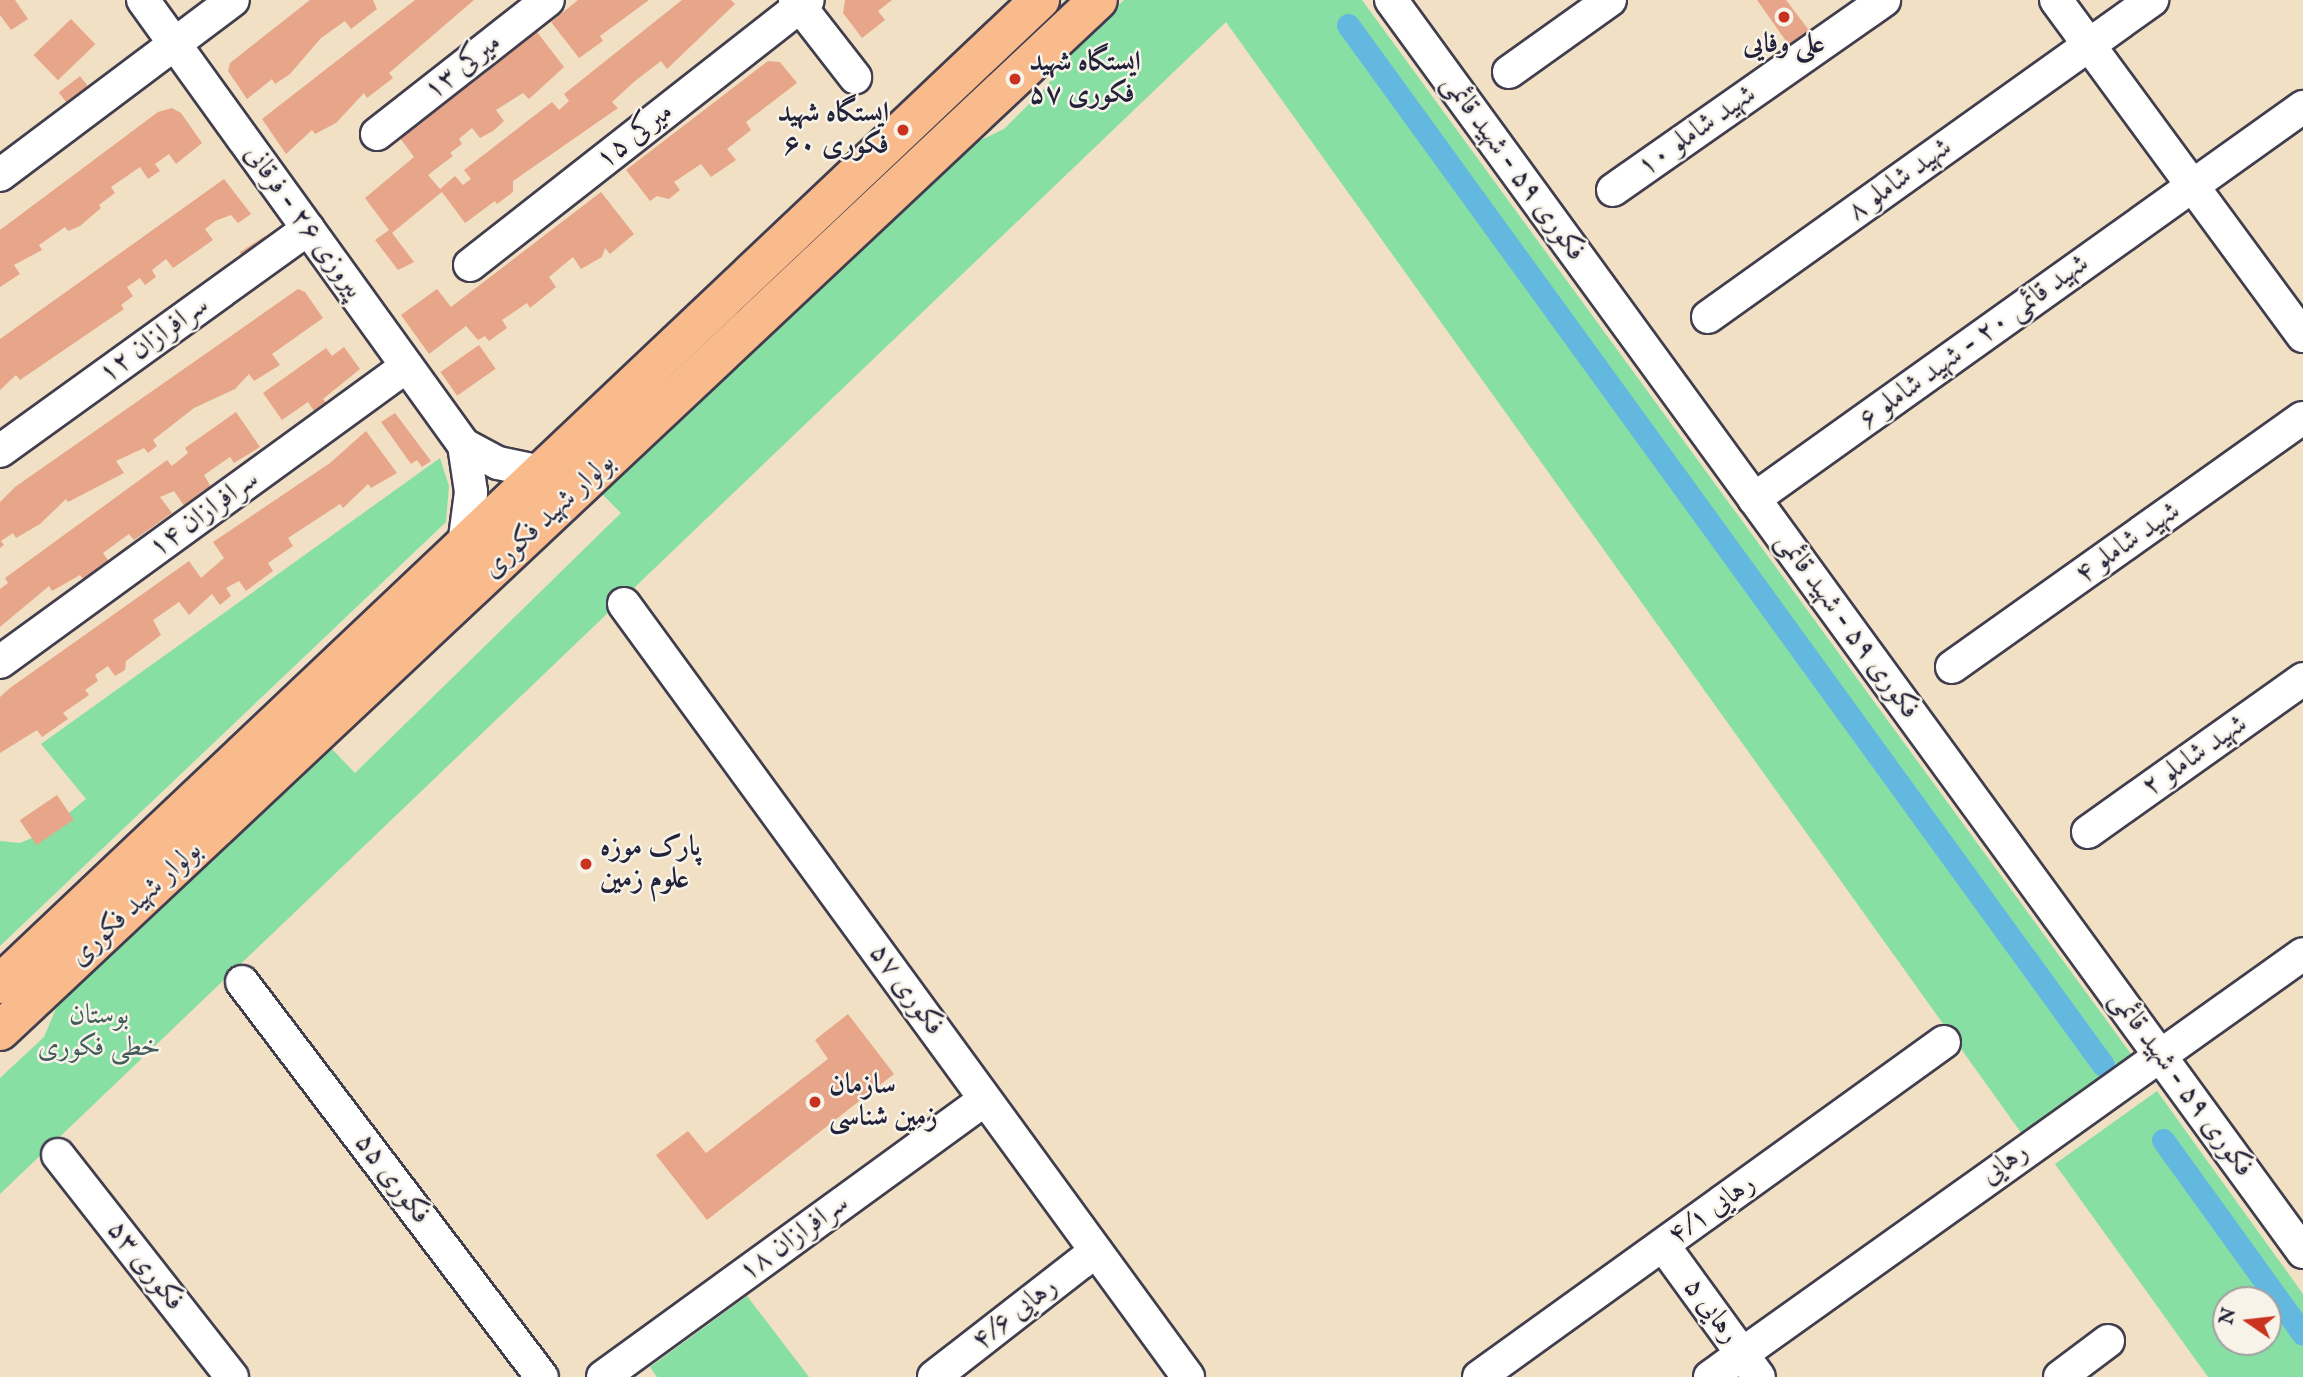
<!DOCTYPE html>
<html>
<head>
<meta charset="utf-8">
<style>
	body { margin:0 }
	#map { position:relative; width:2303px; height:1377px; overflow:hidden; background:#f1e0c3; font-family:"IM FELL English",Amiri,serif }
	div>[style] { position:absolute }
	.green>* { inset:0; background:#87dfa4 }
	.canal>* { height:23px; margin:-11.5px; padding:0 11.5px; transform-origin:11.5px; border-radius:11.5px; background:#63b8df }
	.building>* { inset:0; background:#e7a68a; transform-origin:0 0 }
	.roads { filter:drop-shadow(2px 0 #413e4f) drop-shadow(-2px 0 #413e4f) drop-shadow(0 2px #413e4f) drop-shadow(0 -2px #413e4f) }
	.minor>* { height:32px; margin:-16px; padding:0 16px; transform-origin:16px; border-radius:16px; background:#fff }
	.major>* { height:38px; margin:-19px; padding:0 19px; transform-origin:19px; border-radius:19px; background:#fabb8c }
	.dots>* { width:19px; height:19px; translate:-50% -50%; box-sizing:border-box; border:4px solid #f7f3e8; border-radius:50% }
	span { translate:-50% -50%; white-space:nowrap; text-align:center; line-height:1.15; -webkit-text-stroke:5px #f7f3e8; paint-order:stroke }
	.poi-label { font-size:28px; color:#22223b; font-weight:700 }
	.left { translate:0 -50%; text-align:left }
	.right { translate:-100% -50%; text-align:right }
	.street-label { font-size:28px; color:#22223b }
	.park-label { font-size:28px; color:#405b5a }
	.north { position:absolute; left:2212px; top:1286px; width:70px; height:70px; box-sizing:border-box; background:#f7f3e8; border:2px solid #a29fa3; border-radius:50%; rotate:284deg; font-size:19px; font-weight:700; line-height:28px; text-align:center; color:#22223b }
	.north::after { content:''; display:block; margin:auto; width:24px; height:32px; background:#c8321e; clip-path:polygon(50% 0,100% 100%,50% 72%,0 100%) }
</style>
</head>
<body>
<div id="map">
	<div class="green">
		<div style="clip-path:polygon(1124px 0,1362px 0,2134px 1058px,2027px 1141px,1226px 22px,0 1194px,0 1078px,44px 1037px,58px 1004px,332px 749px,355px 773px,621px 513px,599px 491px,975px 143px,1004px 129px,1047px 86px,1070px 52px)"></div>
		<div style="clip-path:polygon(440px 458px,449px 486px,446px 522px,0 946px,0 841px,20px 843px,44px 833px,86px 799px,41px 744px)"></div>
		<div style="clip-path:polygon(evenodd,2157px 1091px,2303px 1294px,2303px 1377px,2208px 1377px,2055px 1164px,2157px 1091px,2226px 1300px,2268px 1300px,2268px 1342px,2226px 1342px,2226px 1300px)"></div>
		<div style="clip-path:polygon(747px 1296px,809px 1377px,657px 1377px,650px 1367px)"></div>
	</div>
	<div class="canal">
		<div style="left:1348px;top:25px;width:1285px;rotate:54.02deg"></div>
		<div style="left:2163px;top:1140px;width:239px;rotate:54.2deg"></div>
	</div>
	<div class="building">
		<div style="clip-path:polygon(0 0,15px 0,28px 19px,11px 30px,0 15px)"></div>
		<div style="clip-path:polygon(310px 0,373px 0,377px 9px,351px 29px,345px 21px,321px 38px,290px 74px,275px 84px,272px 79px,247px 99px,228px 71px,230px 63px)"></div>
		<div style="clip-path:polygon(415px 0,474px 0,389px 73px,393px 78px,367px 98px,364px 93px,336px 123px,315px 134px,312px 130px,286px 154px,262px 119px)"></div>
		<div style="clip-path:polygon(578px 0,649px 0,600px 36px,603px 41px,579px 58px,551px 22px)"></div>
		<div style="clip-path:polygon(682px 0,731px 0,735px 4px,667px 69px,661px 61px,635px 81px,612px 102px,618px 108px,513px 181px,513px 192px,497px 204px,495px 201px,465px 223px,442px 192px,437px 196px,392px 233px,414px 262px,398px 270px,375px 240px,389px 230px,365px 198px,414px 157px,400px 138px,537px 32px,564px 67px,529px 99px,523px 93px,496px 110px,504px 121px,493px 131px,480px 138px,472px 128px,459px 139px,462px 144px,450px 153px,453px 156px,428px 175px,440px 189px,455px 176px,463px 185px,471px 179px,464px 170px,552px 102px,559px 110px,569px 101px,564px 94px)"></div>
		<div style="clip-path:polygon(845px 0,892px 0,878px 11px,885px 20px,862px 38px,843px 13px)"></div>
		<div style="clip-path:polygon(1757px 0,1786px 0,1811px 33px,1791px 48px)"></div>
		<div style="left:71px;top:19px;width:35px;height:52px;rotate:46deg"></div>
		<div style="clip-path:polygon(768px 61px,780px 62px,797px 83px,746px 122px,751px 130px,727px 149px,736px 160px,711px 177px,701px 164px,674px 182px,680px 190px,669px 199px,657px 196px,650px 201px,626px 170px)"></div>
		<div style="left:80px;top:76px;width:18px;height:27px;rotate:52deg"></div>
		<div style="clip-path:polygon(172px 108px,181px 113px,202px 143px,176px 164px,169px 154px,155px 164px,160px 171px,148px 179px,140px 167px,111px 187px,115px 193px,99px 205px,101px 208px,80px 226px,68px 231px,65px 227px,39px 245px,42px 250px,14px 265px,20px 274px,0 287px,0 230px,158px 112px)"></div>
		<div style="clip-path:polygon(224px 179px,251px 214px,238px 223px,231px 215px,215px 221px,205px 229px,213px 240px,173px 268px,166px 259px,152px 270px,156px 277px,145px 285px,140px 278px,127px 287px,133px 296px,121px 305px,124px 309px,20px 380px,16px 375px,0 390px,0 339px)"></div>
		<div style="clip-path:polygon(601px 192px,634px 234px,610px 254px,605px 248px,602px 257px,581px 269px,573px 257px,549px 277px,556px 287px,530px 308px,527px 303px,502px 320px,507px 328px,489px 341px,485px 336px,478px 340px,466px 326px,429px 354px,401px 315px,437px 289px,451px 307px)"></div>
		<div style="left:265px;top:236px;width:17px;height:30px;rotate:57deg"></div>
		<div style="clip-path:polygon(298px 289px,305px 292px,323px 318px,272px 354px,280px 365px,254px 381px,249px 374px,235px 389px,194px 408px,153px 440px,157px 446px,148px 453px,144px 448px,116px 461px,124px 473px,68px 502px,66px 499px,40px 524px,16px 538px,13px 533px,1px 541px,4px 545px,0 548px,0 502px,15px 487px)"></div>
		<div style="left:479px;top:345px;width:29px;height:47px;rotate:55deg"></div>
		<div style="clip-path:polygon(344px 347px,360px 369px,323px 399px,327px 404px,322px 408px,314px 411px,308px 402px,282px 420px,263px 393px,326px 348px,332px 356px)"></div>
		<div style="clip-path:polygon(236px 412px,260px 447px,234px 463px,230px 457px,204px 475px,211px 487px,185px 507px,174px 491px,160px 497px,172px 513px,134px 540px,129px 534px,103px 553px,110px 563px,85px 581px,80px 575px,52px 591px,49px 586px,0 627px,0 589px,8px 583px,5px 578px,167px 460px,172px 466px,188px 453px,185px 448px)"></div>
		<div style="clip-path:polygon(395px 413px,431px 461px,422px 467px,417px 460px,411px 464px,381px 422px)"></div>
		<div style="clip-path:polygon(366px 431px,397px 473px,371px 488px,368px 484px,343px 508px,340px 504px,288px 538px,293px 546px,268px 563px,273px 571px,246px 591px,239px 581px,226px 588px,231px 596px,220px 605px,212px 594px,189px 615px,179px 602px,169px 609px,153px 620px,161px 635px,126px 661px,125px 670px,115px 676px,108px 666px,95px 675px,98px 681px,85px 690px,89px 695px,63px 713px,68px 719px,42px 737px,37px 730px,0 753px,0 697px,10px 688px,189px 561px,201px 578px,224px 558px,213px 542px,330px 463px)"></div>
		<div style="left:57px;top:795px;width:30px;height:45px;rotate:56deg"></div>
		<div style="clip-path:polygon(848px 1014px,894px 1074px,707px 1220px,656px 1155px,688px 1131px,706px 1153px,828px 1059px,815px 1040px)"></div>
	</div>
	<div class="roads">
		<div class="minor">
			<div style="left:143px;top:0;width:549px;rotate:54.2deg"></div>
			<div style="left:464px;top:445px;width:38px;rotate:28deg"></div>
			<div style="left:498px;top:463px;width:44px;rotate:11.8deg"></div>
			<div style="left:795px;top:0;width:98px;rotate:52.1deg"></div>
			<div style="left:1391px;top:0;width:1549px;rotate:53.93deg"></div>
			<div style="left:2056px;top:0;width:417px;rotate:53.7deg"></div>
			<div style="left:1509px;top:72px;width:124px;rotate:-35.5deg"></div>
			<div style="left:377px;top:134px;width:217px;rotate:-38.1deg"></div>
			<div style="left:0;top:175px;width:291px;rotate:-36.9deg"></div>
			<div style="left:1613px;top:190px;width:331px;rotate:-35deg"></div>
			<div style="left:470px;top:265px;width:429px;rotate:-38.1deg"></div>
			<div style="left:1708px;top:317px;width:546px;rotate:-35.53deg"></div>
			<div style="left:464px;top:445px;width:48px;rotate:81.5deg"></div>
			<div style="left:471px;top:492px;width:53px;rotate:97.5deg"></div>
			<div style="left:0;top:451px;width:380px;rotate:-35.8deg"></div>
			<div style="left:1754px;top:499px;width:675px;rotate:-35.53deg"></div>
			<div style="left:624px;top:604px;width:957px;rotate:53.88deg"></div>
			<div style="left:0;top:662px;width:503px;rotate:-36.03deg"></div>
			<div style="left:1952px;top:667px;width:430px;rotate:-35.4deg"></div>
			<div style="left:2088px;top:832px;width:264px;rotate:-35.4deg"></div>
			<div style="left:242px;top:982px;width:496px;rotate:52.8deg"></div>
			<div style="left:58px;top:1155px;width:282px;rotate:51.9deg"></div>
			<div style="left:1663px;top:1245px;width:163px;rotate:54deg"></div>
			<div style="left:603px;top:1377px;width:472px;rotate:-36deg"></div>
			<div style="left:934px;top:1377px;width:205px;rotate:-37.9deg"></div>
			<div style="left:1479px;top:1377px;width:573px;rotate:-35.77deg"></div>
			<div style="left:1710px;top:1377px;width:728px;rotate:-35.5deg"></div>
			<div style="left:2060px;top:1377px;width:60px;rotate:-36.9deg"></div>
		</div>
		<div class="major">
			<div style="left:0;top:984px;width:1432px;rotate:-43.42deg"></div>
			<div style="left:0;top:1031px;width:1506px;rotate:-43.2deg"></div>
		</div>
	</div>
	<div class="dots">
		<div style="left:1784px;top:17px;background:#c8321e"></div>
		<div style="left:1015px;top:79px;background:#c8321e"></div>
		<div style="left:903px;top:130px;background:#c8321e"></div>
		<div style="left:586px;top:864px;background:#c8321e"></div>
		<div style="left:815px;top:1102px;background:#c8321e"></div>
	</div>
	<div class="poi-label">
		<span style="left:1784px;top:45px">علی وفایی</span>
		<span class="left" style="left:1029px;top:79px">ایستگاه شهید<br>فکوری ۵۷</span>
		<span class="right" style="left:889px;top:130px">ایستگاه شهید<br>فکوری ۶۰</span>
		<span class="left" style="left:600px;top:864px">پارک موزه<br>علوم زمین</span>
		<span class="left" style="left:829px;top:1102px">سازمان<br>زمین شناسی</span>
	</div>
	<div class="street-label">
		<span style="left:463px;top:67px;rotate:-38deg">میرکی ۱۳</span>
		<span style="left:1697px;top:131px;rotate:-35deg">شهید شاملو ۱۰</span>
		<span style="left:635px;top:136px;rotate:-38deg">میرکی ۱۵</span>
		<span style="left:1513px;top:168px;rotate:54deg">فکوری ۵۹ - شهید قائمی</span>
		<span style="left:1900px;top:180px;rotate:-36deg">شهید شاملو ۸</span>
		<span style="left:303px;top:222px;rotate:54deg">پیروزی ۲۶ - فرقانی</span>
		<span style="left:154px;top:340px;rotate:-36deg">سرافرازان ۱۲</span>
		<span style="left:1974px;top:342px;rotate:-36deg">شهید قائمی ۲۰ - شهید شاملو ۶</span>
		<span style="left:204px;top:514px;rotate:-36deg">سرافرازان ۱۴</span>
		<span style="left:549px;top:516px;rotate:-43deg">بولوار شهید فکوری</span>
		<span style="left:2128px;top:543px;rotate:-35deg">شهید شاملو ۴</span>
		<span style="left:1847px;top:626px;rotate:54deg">فکوری ۵۹ - شهید قائمی</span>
		<span style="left:2195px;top:756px;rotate:-35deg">شهید شاملو ۲</span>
		<span style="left:136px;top:904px;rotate:-43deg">بولوار شهید فکوری</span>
		<span style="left:906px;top:990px;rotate:54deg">فکوری ۵۷</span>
		<span style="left:2181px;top:1084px;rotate:54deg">فکوری ۵۹ - شهید قائمی</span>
		<span style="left:2005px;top:1164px;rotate:-36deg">رهایی</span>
		<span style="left:392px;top:1179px;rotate:53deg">فکوری ۵۵</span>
		<span style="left:1712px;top:1210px;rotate:-36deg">رهایی ۴/۱</span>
		<span style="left:794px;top:1238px;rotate:-36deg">سرافرازان ۱۸</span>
		<span style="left:145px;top:1266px;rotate:52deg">فکوری ۵۳</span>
		<span style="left:1711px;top:1311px;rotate:54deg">رهایی ۵</span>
		<span style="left:1015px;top:1314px;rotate:-38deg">رهایی ۴/۶</span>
	</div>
	<div class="park-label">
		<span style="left:99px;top:1032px">بوستان<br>خطی فکوری</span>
	</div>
	<div class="north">N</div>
</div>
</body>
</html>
